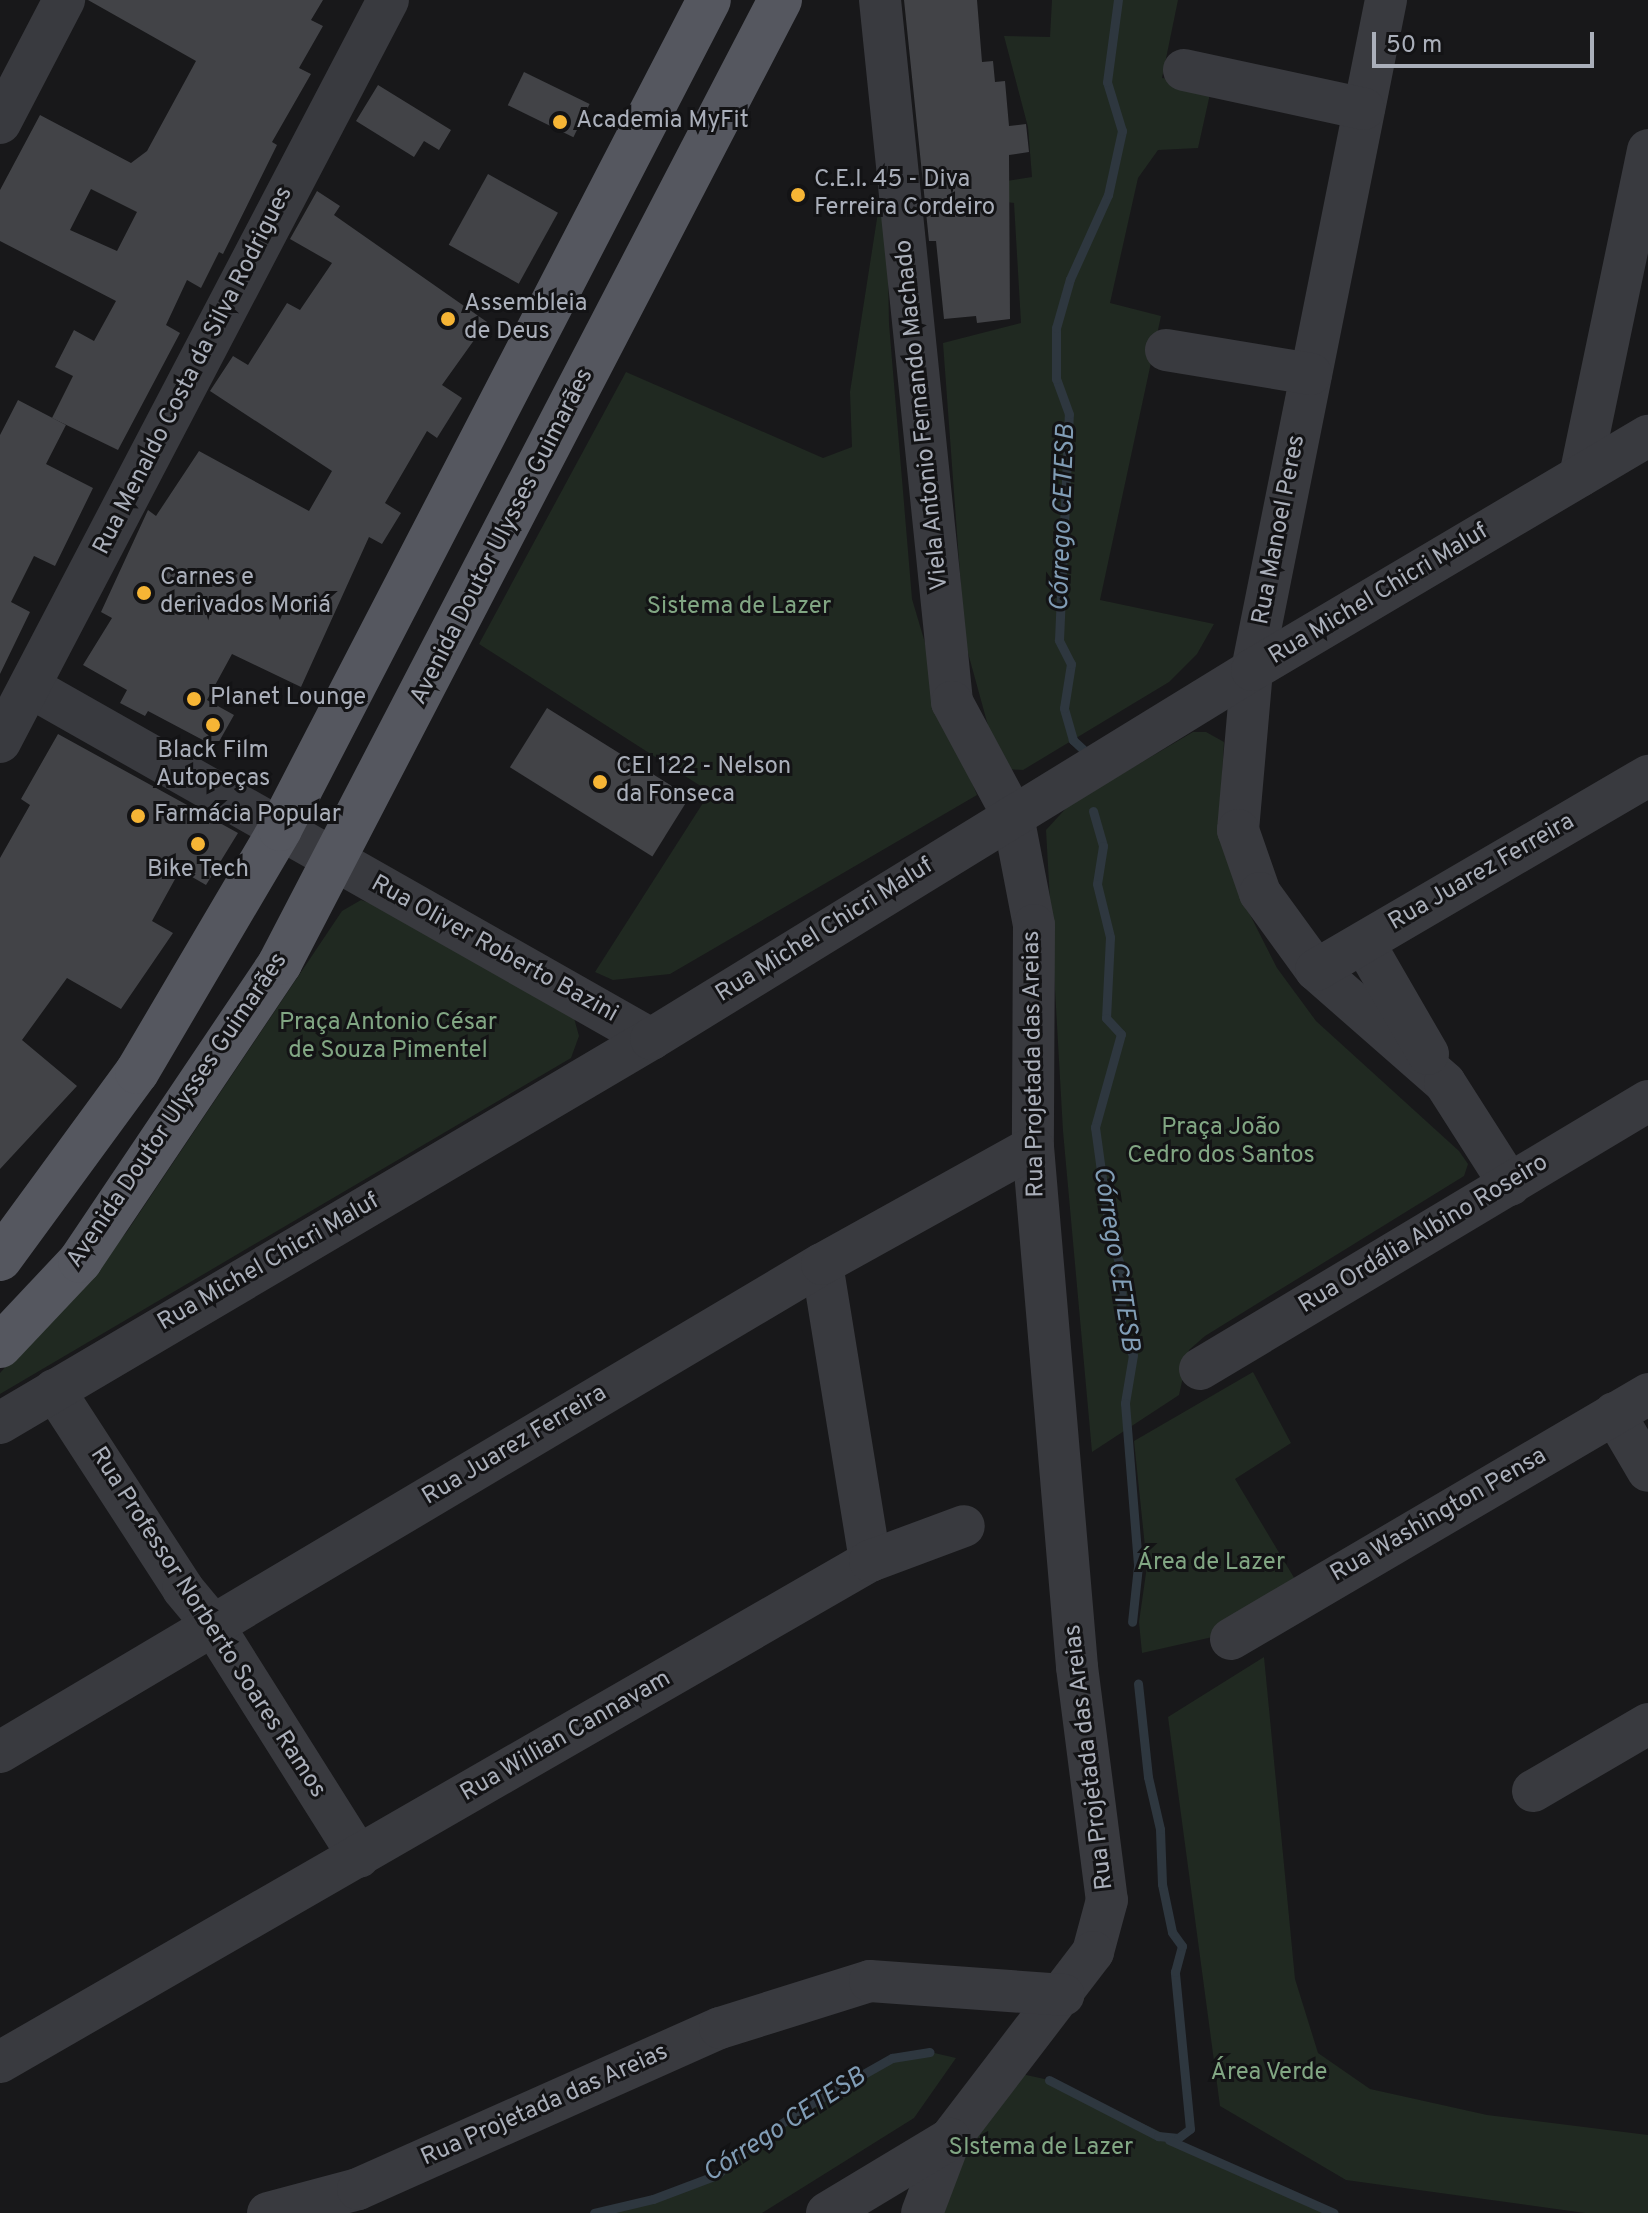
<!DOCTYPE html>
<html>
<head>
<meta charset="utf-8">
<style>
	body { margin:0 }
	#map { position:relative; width:1648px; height:2213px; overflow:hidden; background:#18181a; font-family:Overpass,sans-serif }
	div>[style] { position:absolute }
	.green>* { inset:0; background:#202921 }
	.stream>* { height:9px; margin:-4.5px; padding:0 4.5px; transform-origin:4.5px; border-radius:4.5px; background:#2e373f }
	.building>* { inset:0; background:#424347; transform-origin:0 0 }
	.minor>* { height:42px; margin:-21px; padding:0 21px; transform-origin:21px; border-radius:21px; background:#393a3f }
	.major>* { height:44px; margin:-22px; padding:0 22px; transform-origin:22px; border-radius:22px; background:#55575f }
	.dots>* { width:22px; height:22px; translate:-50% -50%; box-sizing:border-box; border:4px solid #131315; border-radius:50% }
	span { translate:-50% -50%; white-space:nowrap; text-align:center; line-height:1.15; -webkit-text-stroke:6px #131315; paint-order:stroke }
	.poi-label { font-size:24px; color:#aaafba }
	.left { translate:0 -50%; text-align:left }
	.street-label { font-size:24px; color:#aaafba }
	.park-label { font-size:24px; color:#81a683 }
	.water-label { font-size:26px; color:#819db6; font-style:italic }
	.scale { position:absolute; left:1372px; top:32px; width:222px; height:36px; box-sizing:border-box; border:4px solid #aaafba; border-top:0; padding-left:10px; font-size:24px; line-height:28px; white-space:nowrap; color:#aaafba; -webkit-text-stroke:6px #131315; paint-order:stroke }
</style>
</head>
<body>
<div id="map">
	<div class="green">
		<div style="clip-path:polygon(1052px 0,1178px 0,1162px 78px,1212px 85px,1198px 148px,1158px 150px,1138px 178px,1110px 303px,1161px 316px,1100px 600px,1214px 624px,1197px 654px,1169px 682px,1023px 770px,1007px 769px,995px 751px,965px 642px,943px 343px,1021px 323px,1014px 203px,999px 201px,1000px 182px,1032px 177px,1028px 127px,1004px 36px,1050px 37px)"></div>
		<div style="clip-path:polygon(886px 161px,889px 324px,912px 599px,952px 734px,977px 795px,670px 974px,613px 980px,595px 972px,710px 792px,479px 644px,626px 372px,823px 458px,852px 447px,850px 392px)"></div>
		<div style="clip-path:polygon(1193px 732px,1206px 732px,1224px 742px,1219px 830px,1238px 891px,1277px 968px,1316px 1021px,1459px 1151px,1468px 1164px,1464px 1176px,1205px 1336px,1189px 1350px,1179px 1395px,1092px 1452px,1063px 1131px,1046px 830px,1069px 805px)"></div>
		<div style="clip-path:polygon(361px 900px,387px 909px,574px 1018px,579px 1036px,571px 1058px,0 1394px,0 1373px,126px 1233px,342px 911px)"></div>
		<div style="clip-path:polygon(1253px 1372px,1291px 1443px,1235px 1479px,1299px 1586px,1217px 1636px,1142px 1653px,1139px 1622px,1147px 1566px,1134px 1441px)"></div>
		<div style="clip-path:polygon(1264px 1657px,1295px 1979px,1318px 2053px,1370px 2089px,1487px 2115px,1648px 2135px,1648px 2213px,1585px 2213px,1346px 2180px,1220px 2106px,1168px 1717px)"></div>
		<div style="clip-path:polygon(930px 2052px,956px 2058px,914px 2118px,762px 2213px,594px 2213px,653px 2199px,717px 2175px,740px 2152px,807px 2106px,892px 2058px)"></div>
		<div style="clip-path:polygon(1012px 2072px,1049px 2080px,1334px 2213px,935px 2213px,942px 2181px)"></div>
	</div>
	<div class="stream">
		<div style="left:1088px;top:754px;width:21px;rotate:-137deg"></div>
		<div style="left:1073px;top:740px;width:33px;rotate:-106deg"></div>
		<div style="left:1064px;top:708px;width:45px;rotate:-81deg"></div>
		<div style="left:1071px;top:664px;width:27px;rotate:-117deg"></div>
		<div style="left:1059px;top:640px;width:226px;rotate:-87.5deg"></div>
		<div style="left:1069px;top:414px;width:37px;rotate:-110deg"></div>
		<div style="left:1056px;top:379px;width:51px;rotate:-90deg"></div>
		<div style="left:1056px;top:328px;width:51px;rotate:-74.1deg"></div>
		<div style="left:1070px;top:279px;width:92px;rotate:-65.7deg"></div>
		<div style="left:1108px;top:195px;width:66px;rotate:-77.7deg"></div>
		<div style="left:1122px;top:131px;width:51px;rotate:-107deg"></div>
		<div style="left:1107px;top:82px;width:83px;rotate:-82.4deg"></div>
		<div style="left:1093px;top:811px;width:36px;rotate:74deg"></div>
		<div style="left:1103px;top:846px;width:38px;rotate:99deg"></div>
		<div style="left:1097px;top:884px;width:55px;rotate:76.2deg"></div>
		<div style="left:1110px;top:937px;width:81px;rotate:92.8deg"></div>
		<div style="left:1106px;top:1018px;width:22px;rotate:47deg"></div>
		<div style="left:1121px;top:1034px;width:97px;rotate:105.6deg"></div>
		<div style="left:1095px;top:1127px;width:111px;rotate:82.2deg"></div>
		<div style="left:1110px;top:1237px;width:35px;rotate:70deg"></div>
		<div style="left:1122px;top:1270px;width:56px;rotate:91deg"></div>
		<div style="left:1121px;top:1326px;width:31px;rotate:68deg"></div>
		<div style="left:1133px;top:1355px;width:49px;rotate:99.5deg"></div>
		<div style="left:1125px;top:1403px;width:164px;rotate:85.4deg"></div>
		<div style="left:1138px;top:1566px;width:56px;rotate:96.1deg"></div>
		<div style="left:1049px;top:2080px;width:123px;rotate:27.2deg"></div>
		<div style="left:1158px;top:2136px;width:20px;rotate:6deg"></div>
		<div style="left:1178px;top:2138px;width:15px;rotate:-37deg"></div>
		<div style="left:1190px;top:2129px;width:158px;rotate:-95.5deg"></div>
		<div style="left:1175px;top:1972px;width:27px;rotate:-75deg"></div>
		<div style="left:1182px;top:1946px;width:17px;rotate:-126deg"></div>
		<div style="left:1172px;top:1932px;width:49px;rotate:-101.8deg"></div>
		<div style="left:1162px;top:1884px;width:55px;rotate:-92.1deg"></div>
		<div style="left:1160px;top:1829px;width:53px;rotate:-103deg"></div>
		<div style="left:1148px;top:1777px;width:94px;rotate:-96.1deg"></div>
		<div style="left:1169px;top:2140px;width:180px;rotate:23.9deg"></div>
		<div style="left:594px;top:2213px;width:61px;rotate:-13.3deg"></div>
		<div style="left:653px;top:2199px;width:68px;rotate:-20.6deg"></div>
		<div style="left:717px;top:2175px;width:33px;rotate:-45deg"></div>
		<div style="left:740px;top:2152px;width:81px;rotate:-34.5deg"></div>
		<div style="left:807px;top:2106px;width:98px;rotate:-29.5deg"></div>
		<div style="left:892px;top:2058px;width:38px;rotate:-9deg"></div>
	</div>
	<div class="building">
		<div style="clip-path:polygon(evenodd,88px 0,323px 0,311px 20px,323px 26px,299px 68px,311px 74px,272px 142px,277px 145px,223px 254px,219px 252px,201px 288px,187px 280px,166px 325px,180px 333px,118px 450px,52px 418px,73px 376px,55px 367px,74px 330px,94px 341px,116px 301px,0 241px,0 190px,40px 115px,131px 163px,147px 151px,196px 61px,88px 0,91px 189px,137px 212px,117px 251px,70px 230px,91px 189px)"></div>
		<div style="clip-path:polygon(904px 0,977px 0,982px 62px,993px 61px,995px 82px,1005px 81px,1009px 126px,1026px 124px,1029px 152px,1009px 155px,1010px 319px,977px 323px,976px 316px,944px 319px,936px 241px,929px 241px)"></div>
		<div style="left:524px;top:72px;width:73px;height:37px;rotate:26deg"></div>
		<div style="clip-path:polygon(378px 85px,451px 130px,439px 150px,424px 141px,414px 157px,356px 121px)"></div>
		<div style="left:488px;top:174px;width:80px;height:81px;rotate:29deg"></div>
		<div style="clip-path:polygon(317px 191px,340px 206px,334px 215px,487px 322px,442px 385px,462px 398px,437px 438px,427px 431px,385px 503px,401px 513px,382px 544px,369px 537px,301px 687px,232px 654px,207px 700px,234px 715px,216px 747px,148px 711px,145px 716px,120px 703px,127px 690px,83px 665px,112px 618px,101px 612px,148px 510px,156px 516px,199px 451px,309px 511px,332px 471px,210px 391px,233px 356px,248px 365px,287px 303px,300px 310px,332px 263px,290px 239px)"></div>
		<div style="clip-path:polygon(18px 400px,66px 425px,46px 464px,93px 488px,55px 566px,34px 556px,11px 602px,30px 612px,0 674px,0 435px)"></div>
		<div style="left:547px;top:708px;width:168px;height:70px;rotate:32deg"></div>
		<div style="clip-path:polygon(58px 734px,238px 833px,206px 885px,180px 870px,152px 921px,173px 933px,121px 1009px,67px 978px,22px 1040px,77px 1086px,0 1169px,0 858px,30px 805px,21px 799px)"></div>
	</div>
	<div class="minor">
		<div style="left:880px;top:0;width:706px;rotate:84.14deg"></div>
		<div style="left:952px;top:702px;width:129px;rotate:61.8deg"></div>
		<div style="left:1013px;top:816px;width:111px;rotate:79.1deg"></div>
		<div style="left:1034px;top:925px;width:222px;rotate:90.3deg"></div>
		<div style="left:1033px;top:1147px;width:522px;rotate:85.16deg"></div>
		<div style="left:1077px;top:1667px;width:235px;rotate:82.7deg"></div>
		<div style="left:1107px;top:1900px;width:54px;rotate:105.1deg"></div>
		<div style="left:1093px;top:1952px;width:235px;rotate:127.4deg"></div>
		<div style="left:950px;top:2139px;width:79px;rotate:110.7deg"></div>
		<div style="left:1386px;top:0;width:683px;rotate:101.31deg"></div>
		<div style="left:1252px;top:670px;width:161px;rotate:95deg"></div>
		<div style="left:1238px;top:830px;width:67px;rotate:70.8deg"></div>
		<div style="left:1260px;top:893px;width:95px;rotate:54deg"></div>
		<div style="left:1316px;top:970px;width:171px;rotate:41.2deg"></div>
		<div style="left:1445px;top:1083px;width:121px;rotate:57.5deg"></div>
		<div style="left:1184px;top:70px;width:184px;rotate:12.2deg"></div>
		<div style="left:0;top:123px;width:139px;rotate:-62.5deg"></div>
		<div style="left:1166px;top:350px;width:147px;rotate:9.4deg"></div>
		<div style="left:1580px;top:476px;width:333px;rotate:-78.2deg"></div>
		<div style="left:30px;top:687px;width:714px;rotate:29.55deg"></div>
		<div style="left:0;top:742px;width:837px;rotate:-62.39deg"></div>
		<div style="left:1364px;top:943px;width:128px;rotate:60deg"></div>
		<div style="left:1316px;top:970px;width:385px;rotate:-30.3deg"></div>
		<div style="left:822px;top:1264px;width:301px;rotate:80.8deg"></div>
		<div style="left:1200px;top:1369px;width:522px;rotate:-30.89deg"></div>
		<div style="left:54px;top:1390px;width:237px;rotate:57deg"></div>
		<div style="left:183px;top:1589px;width:47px;rotate:50.2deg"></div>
		<div style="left:213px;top:1625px;width:274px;rotate:57.8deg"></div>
		<div style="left:1614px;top:1413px;width:67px;rotate:59.6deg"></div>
		<div style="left:0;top:1423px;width:756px;rotate:-30.53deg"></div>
		<div style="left:651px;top:1039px;width:705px;rotate:-31.55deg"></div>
		<div style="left:1252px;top:670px;width:460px;rotate:-30.6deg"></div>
		<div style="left:1231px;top:1639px;width:484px;rotate:-30.4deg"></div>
		<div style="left:0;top:1752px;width:956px;rotate:-30.7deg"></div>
		<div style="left:822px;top:1264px;width:241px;rotate:-29deg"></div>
		<div style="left:1533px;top:1791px;width:133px;rotate:-30.2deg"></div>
		<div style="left:0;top:2062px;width:1004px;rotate:-29.94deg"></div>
		<div style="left:870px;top:1561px;width:100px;rotate:-20.4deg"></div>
		<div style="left:268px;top:2213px;width:93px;rotate:-14.9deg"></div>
		<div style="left:358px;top:2189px;width:396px;rotate:-24deg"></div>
		<div style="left:720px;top:2028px;width:157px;rotate:-17.4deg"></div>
		<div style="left:870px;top:1981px;width:194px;rotate:4.1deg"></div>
		<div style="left:827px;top:2213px;width:144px;rotate:-31deg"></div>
	</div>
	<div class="major">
		<div style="left:0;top:1259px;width:232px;rotate:-53.8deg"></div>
		<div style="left:137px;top:1072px;width:282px;rotate:-59.5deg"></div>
		<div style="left:280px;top:829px;width:933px;rotate:-62.64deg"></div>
		<div style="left:0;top:1346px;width:117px;rotate:-46.7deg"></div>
		<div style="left:80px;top:1261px;width:359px;rotate:-56.1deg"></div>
		<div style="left:280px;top:963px;width:1085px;rotate:-62.56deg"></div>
	</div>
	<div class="dots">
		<div style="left:560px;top:122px;background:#f6b535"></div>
		<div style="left:798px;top:195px;background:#f6b535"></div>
		<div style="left:448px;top:319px;background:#f6b535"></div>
		<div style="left:144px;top:593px;background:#f6b535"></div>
		<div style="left:194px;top:699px;background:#f6b535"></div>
		<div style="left:213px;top:725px;background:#f6b535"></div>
		<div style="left:600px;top:782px;background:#f6b535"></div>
		<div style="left:138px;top:816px;background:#f6b535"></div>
		<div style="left:198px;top:844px;background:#f6b535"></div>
	</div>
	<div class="poi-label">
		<span class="left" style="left:576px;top:122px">Academia MyFit</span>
		<span class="left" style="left:814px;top:195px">C.E.I. 45 - Diva<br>Ferreira Cordeiro</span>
		<span class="left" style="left:464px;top:319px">Assembleia<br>de Deus</span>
		<span class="left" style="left:160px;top:593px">Carnes e<br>derivados Moriá</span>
		<span class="left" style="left:210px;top:699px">Planet Lounge</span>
		<span style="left:213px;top:766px">Black Film<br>Autopeças</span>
		<span class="left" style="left:616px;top:782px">CEI 122 - Nelson<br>da Fonseca</span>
		<span class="left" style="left:154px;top:816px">Farmácia Popular</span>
		<span style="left:198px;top:871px">Bike Tech</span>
	</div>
	<div class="street-label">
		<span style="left:194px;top:371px;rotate:-63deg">Rua Menaldo Costa da Silva Rodrigues</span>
		<span style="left:923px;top:415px;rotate:-96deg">Viela Antonio Fernando Machado</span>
		<span style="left:1280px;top:530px;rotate:-79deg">Rua Manoel Peres</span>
		<span style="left:503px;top:537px;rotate:-63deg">Avenida Doutor Ulysses Guimarães</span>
		<span style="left:1379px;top:595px;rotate:-31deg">Rua Michel Chicri Maluf</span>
		<span style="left:1482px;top:873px;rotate:-30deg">Rua Juarez Ferreira</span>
		<span style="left:825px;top:931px;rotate:-32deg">Rua Michel Chicri Maluf</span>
		<span style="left:494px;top:950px;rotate:29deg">Rua Oliver Roberto Bazini</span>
		<span style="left:1035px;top:1064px;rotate:-91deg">Rua Projetada das Areias</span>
		<span style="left:178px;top:1111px;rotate:-56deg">Avenida Doutor Ulysses Guimarães</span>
		<span style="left:1424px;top:1235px;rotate:-31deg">Rua Ordália Albino Roseiro</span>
		<span style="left:269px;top:1263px;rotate:-30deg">Rua Michel Chicri Maluf</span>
		<span style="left:515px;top:1446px;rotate:-31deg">Rua Juarez Ferreira</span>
		<span style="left:1439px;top:1516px;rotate:-30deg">Rua Washington Pensa</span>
		<span style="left:207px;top:1623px;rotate:57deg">Rua Professor Norberto Soares Ramos</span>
		<span style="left:566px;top:1737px;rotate:-30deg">Rua Willian Cannavam</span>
		<span style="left:1090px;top:1757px;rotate:-97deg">Rua Projetada das Areias</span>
		<span style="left:545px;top:2106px;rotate:-24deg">Rua Projetada das Areias</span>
	</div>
	<div class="park-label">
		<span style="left:739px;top:608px">Sistema de Lazer</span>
		<span style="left:388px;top:1038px">Praça Antonio César<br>de Souza Pimentel</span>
		<span style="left:1221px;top:1143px">Praça João<br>Cedro dos Santos</span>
		<span style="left:1211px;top:1564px">Área de Lazer</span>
		<span style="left:1269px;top:2074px">Área Verde</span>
		<span style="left:1041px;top:2149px">SIstema de Lazer</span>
	</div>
	<div class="water-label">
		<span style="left:1064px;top:518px;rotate:-88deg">Córrego CETESB</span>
		<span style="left:1115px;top:1259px;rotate:81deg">Córrego CETESB</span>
		<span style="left:785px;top:2126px;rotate:-33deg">Córrego CETESB</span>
	</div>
	<div class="scale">50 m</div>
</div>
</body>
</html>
